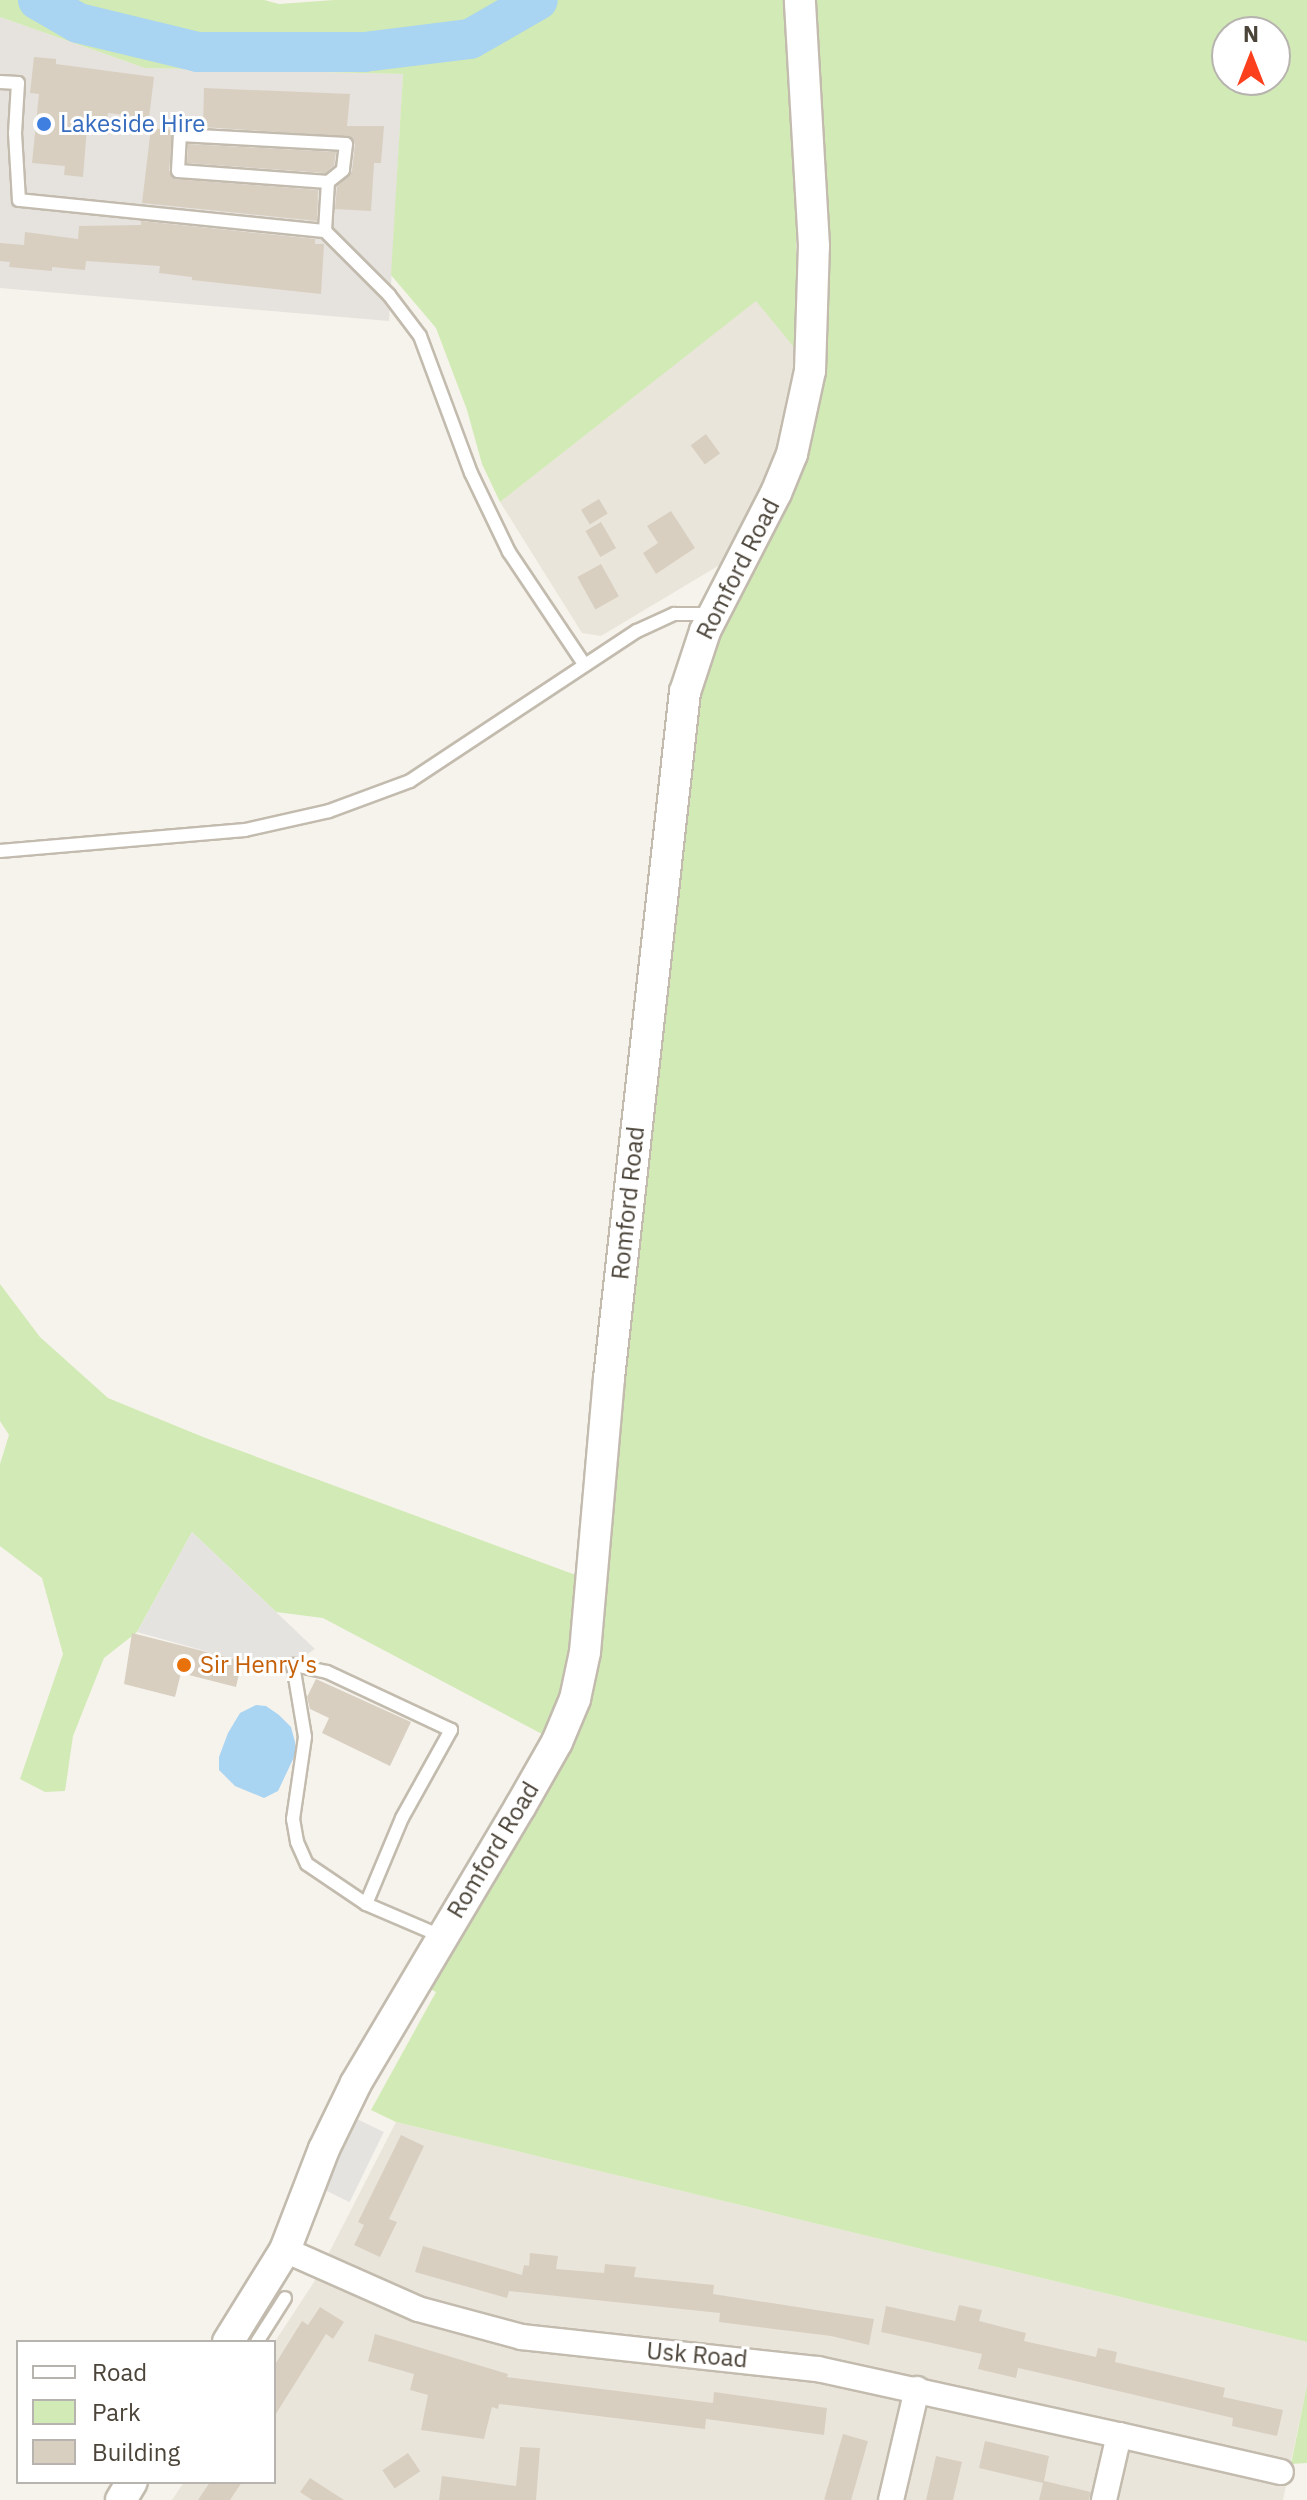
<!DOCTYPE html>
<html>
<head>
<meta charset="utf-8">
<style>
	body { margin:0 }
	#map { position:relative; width:1307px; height:2500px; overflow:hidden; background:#f6f3ec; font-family:"IBM Plex Sans",sans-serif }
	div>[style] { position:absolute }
	.residential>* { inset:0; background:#eae5da }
	.industrial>* { inset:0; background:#e6e2dd }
	.green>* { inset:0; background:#d2eab5 }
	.parking>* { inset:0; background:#e5e3e0; transform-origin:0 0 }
	.water>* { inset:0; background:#a9d4f2 }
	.river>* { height:40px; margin:-20px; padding:0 20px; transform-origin:20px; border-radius:20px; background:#a9d4f2 }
	.building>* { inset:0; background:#d8cfc1; transform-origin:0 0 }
	.roads { filter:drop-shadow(2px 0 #c2bbae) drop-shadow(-2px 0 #c2bbae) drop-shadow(0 2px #c2bbae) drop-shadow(0 -2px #c2bbae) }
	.service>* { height:12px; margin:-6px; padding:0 6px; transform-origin:6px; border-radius:6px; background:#fff }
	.minor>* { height:24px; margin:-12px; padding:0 12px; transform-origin:12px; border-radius:12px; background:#fff }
	.tertiary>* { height:30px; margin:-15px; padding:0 15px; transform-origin:15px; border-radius:15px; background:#fff }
	.dots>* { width:22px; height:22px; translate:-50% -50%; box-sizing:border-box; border:4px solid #fff; border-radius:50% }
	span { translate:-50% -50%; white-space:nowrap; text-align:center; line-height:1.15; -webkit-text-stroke:6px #fff; paint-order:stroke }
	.shop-label { font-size:24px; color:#366cbe }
	.left { translate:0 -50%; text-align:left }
	.street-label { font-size:24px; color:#4b4439 }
	.food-label { font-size:24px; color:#c56008 }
	.legend { position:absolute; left:16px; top:2340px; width:260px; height:144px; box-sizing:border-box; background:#fff; border:2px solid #b7b4b0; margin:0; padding:10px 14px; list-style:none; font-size:24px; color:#4b4439 }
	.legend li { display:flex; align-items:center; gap:16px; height:40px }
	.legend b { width:40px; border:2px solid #b7b4b0 }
	.north { position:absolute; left:1211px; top:16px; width:80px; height:80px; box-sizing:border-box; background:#fff; border:2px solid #b7b4b0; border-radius:50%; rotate:0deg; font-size:22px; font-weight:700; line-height:32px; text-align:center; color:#4b4439 }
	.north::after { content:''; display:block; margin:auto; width:28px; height:36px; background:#fc3f1d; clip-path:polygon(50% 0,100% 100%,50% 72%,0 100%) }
</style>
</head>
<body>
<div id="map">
	<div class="residential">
		<div style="clip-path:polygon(756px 300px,797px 351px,795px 393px,767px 485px,723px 563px,601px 636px,582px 633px,500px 502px)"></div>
		<div style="clip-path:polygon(396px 2122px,1307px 2342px,1307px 2385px,1283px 2500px,172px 2500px,184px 2482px,274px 2482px,274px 2343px,314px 2282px)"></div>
	</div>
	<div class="industrial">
		<div style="clip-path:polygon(0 17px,145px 68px,403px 74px,389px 321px,0 288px)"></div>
	</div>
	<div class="green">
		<div style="clip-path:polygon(0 0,264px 0,279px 4px,334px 0,787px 0,795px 122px,797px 351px,756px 301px,500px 502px,482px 464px,467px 410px,436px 328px,391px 275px,403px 74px,145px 68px,0 17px)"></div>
		<div style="clip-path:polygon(evenodd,801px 0,1307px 0,1307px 2342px,396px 2122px,371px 2110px,436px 1992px,414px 1980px,557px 1742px,323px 1618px,276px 1612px,192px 1532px,137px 1632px,104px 1658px,73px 1736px,65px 1791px,45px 1792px,20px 1779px,63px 1654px,42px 1578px,0 1546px,0 1464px,9px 1435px,0 1421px,0 1284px,40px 1337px,108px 1398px,203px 1437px,592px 1581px,678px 732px,776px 493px,813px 329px,801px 0,1227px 32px,1275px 32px,1275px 80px,1227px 80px,1227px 32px)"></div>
		<div style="clip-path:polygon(1307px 2385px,1307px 2463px,1291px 2464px,1298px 2430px)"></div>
	</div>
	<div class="parking">
		<div style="clip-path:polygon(192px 1532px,315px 1649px,280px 1672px,137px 1632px)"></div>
		<div style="left:355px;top:2118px;width:32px;height:78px;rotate:26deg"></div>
	</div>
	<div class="water">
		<div style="clip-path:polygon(256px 1705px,266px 1706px,279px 1715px,291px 1727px,295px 1742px,295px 1755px,278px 1791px,264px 1798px,235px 1786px,219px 1770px,219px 1757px,228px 1733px,240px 1713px)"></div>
	</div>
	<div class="river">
		<div style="left:38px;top:0;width:46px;rotate:29.9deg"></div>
		<div style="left:78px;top:23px;width:123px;rotate:13.6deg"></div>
		<div style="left:198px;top:52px;width:166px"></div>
		<div style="left:364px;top:52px;width:107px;rotate:-7deg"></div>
		<div style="left:470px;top:39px;width:78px;rotate:-29.8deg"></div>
	</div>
	<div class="building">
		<div style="clip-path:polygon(34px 57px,56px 59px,56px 64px,154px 77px,149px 118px,108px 113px,106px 129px,87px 127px,83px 177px,64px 175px,65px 166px,32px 163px,39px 94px,30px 93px)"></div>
		<div style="clip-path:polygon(204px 88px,350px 94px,347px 126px,384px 126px,381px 163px,374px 163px,371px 211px,335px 209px,337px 187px,352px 171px,355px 145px,352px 137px,203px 127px)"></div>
		<div style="clip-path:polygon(151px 128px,173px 130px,169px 170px,174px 179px,318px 190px,317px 221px,142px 203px)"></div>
		<div style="clip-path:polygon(188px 144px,336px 152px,334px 165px,325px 173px,187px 163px)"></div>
		<div style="clip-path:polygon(141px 221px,315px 239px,315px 244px,324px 244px,321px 294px,192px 280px,192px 277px,159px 273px,160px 266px,86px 261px,85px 270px,52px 267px,52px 271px,9px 267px,10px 262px,0 261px,0 243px,24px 245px,25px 232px,78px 239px,79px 226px,141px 225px)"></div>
		<div style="left:706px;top:434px;width:24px;height:19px;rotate:54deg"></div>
		<div style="left:599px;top:499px;width:17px;height:21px;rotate:59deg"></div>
		<div style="clip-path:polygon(671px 511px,695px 548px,656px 574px,643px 553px,658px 543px,647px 526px)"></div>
		<div style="left:601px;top:522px;width:30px;height:18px;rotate:60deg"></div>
		<div style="left:601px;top:564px;width:37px;height:27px;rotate:61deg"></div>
		<div style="clip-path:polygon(132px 1633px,242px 1661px,236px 1687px,181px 1673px,175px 1697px,124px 1684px)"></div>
		<div style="clip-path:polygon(316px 1679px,411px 1722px,390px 1766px,322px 1733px,329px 1718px,310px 1709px,307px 1697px)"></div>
		<div style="clip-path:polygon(401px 2135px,424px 2146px,389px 2219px,397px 2222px,380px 2257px,354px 2245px,364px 2225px,358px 2222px)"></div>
		<div style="clip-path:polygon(423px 2246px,522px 2275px,524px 2265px,529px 2266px,530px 2253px,558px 2256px,556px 2269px,604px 2273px,605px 2264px,636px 2267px,634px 2277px,714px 2285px,713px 2294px,874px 2319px,869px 2345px,831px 2336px,719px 2322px,720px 2313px,509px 2291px,507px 2298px,415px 2272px)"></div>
		<div style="clip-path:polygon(959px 2305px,982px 2310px,979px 2321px,1026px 2333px,1024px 2341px,1096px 2357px,1098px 2348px,1117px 2352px,1115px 2362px,1225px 2388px,1223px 2397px,1283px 2410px,1277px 2436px,1232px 2426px,1233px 2418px,1071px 2380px,1018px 2368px,1016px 2378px,978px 2369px,982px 2354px,881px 2332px,886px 2306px,955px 2321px)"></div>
		<div style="clip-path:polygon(320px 2307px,344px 2322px,333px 2339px,326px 2334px,274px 2417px,274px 2366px,302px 2321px,308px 2325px)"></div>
		<div style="clip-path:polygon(375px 2334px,508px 2374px,507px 2377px,713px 2403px,714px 2392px,827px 2408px,824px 2435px,706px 2419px,705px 2429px,499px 2404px,498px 2409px,492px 2407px,484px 2439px,421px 2430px,428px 2395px,410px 2390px,414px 2374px,368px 2361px)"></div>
		<div style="left:843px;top:2434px;width:26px;height:68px;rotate:16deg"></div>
		<div style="clip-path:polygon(985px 2441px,1049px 2456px,1044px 2481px,1091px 2492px,1089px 2500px,1039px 2500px,1043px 2483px,979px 2468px)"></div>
		<div style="clip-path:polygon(520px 2447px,540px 2448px,536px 2500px,439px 2500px,442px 2476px,516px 2486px)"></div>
		<div style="left:408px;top:2453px;width:22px;height:31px;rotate:56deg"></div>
		<div style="clip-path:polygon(936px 2456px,962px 2462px,953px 2500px,926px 2500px)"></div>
		<div style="clip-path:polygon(310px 2478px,344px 2500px,312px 2500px,300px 2492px)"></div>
		<div style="clip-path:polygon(210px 2482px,242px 2482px,230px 2500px,198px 2500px)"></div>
	</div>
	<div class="roads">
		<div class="service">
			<div style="left:0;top:82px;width:18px;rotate:3deg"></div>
			<div style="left:18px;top:83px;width:50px;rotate:93.4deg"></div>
			<div style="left:15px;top:133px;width:67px;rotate:86.6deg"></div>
			<div style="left:19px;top:200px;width:308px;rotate:5.8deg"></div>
			<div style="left:325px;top:231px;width:91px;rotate:45deg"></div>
			<div style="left:389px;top:295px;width:51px;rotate:52.9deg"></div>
			<div style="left:420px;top:336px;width:146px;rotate:69.6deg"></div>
			<div style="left:471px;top:473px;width:88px;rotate:64.3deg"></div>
			<div style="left:509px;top:552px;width:135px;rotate:56.2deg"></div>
			<div style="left:325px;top:231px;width:49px;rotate:-86.5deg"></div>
			<div style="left:328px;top:182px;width:150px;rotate:-175.8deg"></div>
			<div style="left:178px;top:171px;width:36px;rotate:-87deg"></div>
			<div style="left:180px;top:135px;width:166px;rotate:3.1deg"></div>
			<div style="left:346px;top:144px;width:26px;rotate:97deg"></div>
			<div style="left:343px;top:170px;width:19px;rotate:141deg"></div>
			<div style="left:0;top:851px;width:246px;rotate:-4.9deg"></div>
			<div style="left:245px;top:830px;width:86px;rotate:-12.7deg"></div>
			<div style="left:329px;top:811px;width:86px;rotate:-20.3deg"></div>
			<div style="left:410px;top:781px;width:272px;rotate:-33.5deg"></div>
			<div style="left:637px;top:631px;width:41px;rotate:-24.7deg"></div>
			<div style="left:674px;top:614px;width:38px"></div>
			<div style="left:366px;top:1904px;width:93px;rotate:-67.3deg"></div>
			<div style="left:402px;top:1818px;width:101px;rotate:-60.9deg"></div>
			<div style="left:451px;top:1730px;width:137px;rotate:-154.9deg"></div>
			<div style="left:327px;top:1672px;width:35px;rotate:-168deg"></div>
			<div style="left:293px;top:1665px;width:73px;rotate:80.5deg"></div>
			<div style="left:305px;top:1737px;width:83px;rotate:98.3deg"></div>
			<div style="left:293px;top:1819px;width:23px;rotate:80deg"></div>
			<div style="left:297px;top:1842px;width:24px;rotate:66deg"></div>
			<div style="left:307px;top:1864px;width:71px;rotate:34.1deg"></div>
			<div style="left:366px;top:1904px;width:82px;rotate:23.1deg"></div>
			<div style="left:257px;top:2342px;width:52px;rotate:-57.5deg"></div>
		</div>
		<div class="minor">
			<div style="left:285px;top:2250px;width:145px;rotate:23.9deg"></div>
			<div style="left:418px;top:2309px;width:108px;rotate:15.1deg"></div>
			<div style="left:522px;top:2337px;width:298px;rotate:6.2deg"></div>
			<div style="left:818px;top:2369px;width:308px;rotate:12.4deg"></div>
			<div style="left:1119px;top:2435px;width:67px;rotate:103deg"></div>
			<div style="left:1119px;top:2435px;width:166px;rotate:12.9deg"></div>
			<div style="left:891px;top:2500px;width:114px;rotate:-76.8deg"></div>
		</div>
		<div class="tertiary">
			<div style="left:228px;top:2342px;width:108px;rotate:-58.2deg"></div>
			<div style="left:285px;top:2250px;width:108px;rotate:-68.9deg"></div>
			<div style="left:324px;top:2149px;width:73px;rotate:-64.1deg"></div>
			<div style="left:356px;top:2083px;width:321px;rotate:-59.3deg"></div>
			<div style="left:520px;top:1807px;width:75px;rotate:-60.4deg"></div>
			<div style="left:557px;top:1742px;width:47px;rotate:-67.3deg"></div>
			<div style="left:575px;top:1699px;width:48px;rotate:-78deg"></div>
			<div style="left:585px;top:1652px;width:275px;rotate:-85deg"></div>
			<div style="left:609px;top:1378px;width:690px;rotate:-83.68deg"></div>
			<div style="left:685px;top:692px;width:64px;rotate:-71.8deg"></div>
			<div style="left:705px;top:631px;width:155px;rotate:-62.8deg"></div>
			<div style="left:776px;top:493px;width:42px;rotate:-67.7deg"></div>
			<div style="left:792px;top:454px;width:85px;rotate:-77.8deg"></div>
			<div style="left:810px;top:371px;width:125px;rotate:-88.2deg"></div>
			<div style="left:814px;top:246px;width:246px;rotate:-93.3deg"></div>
			<div style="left:121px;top:2500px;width:21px;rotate:-59deg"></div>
		</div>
	</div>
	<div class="dots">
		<div style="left:44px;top:124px;background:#3f7fe0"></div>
		<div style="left:184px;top:1665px;background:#e8710a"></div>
	</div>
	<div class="shop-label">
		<span class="left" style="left:60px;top:124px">Lakeside Hire</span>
	</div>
	<div class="street-label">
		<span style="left:738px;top:569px;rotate:-63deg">Romford Road</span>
		<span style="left:628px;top:1203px;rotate:-84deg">Romford Road</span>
		<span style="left:493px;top:1850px;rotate:-59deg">Romford Road</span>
		<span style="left:697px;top:2355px;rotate:5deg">Usk Road</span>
	</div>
	<div class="food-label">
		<span class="left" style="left:200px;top:1665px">Sir Henry's</span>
	</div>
	<ul class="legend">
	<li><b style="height:10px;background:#fff"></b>Road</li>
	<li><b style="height:22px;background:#d2eab5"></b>Park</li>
	<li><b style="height:22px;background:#d8cfc1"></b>Building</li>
	</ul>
	<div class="north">N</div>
</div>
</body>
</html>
